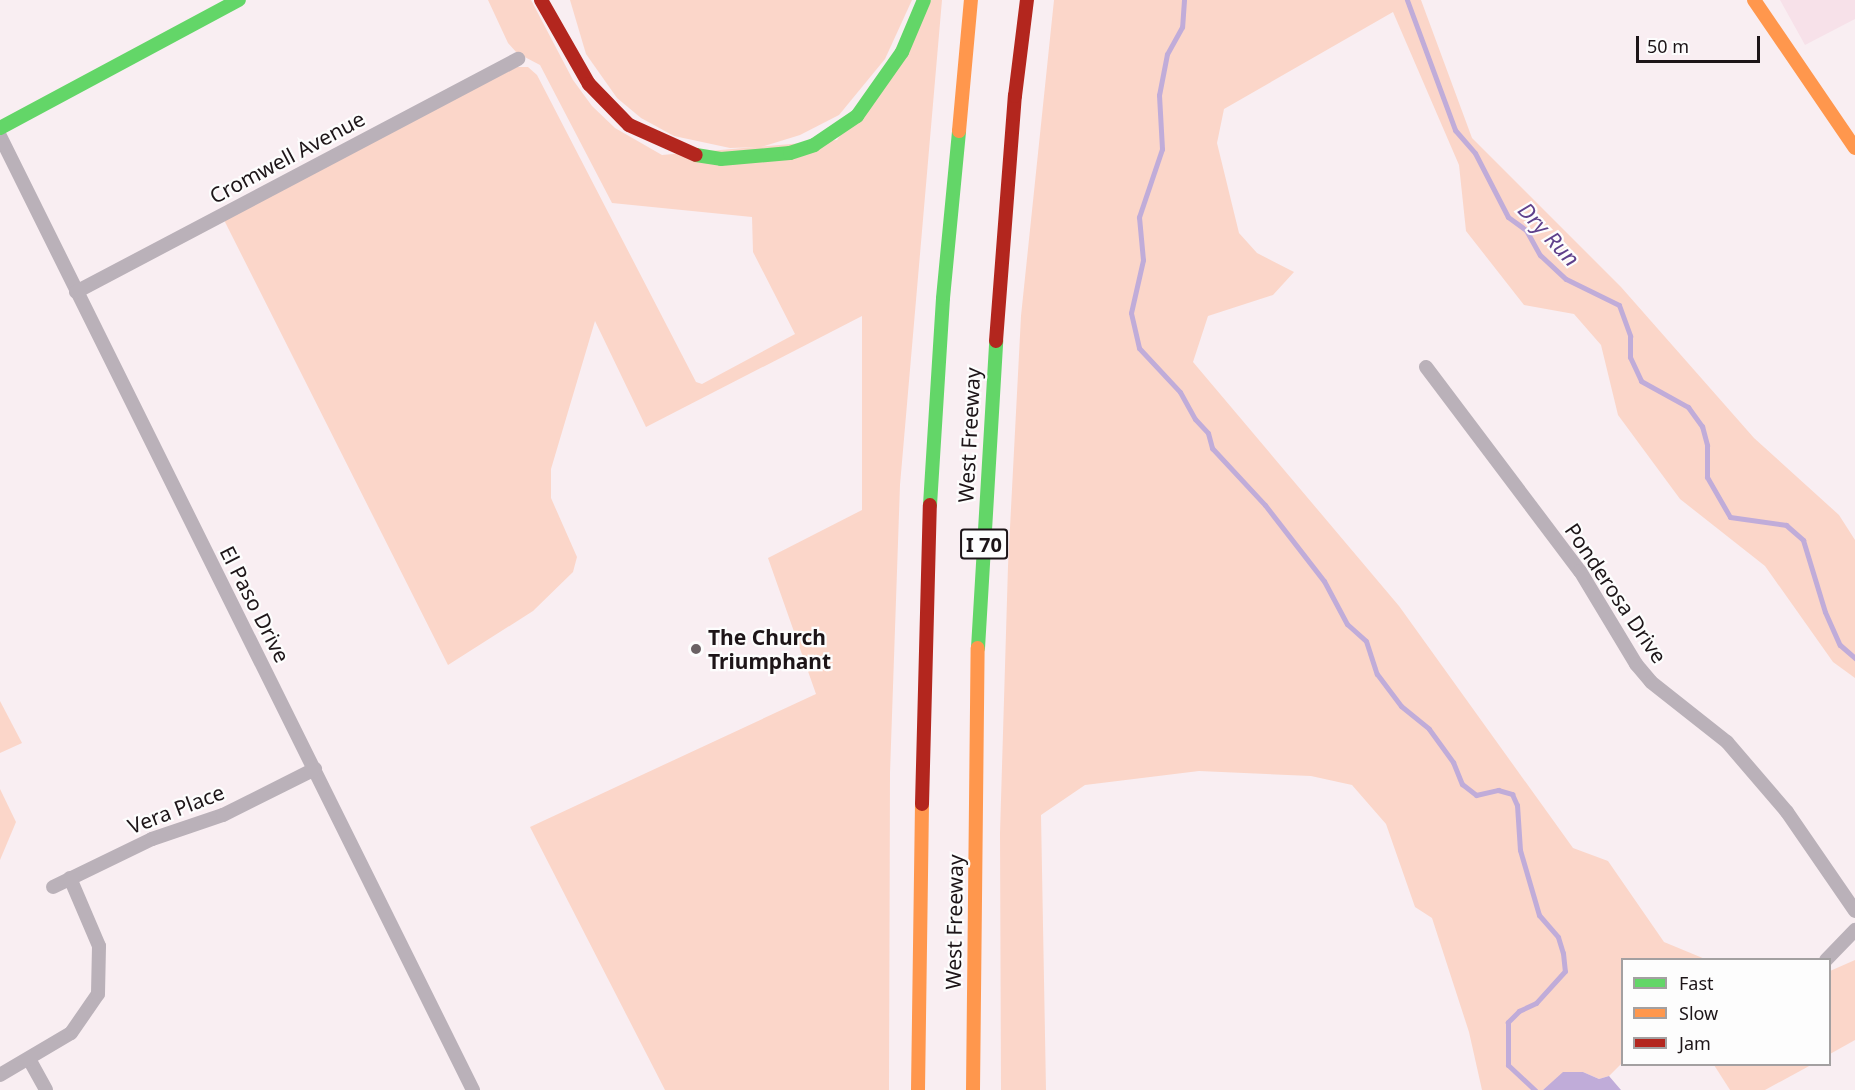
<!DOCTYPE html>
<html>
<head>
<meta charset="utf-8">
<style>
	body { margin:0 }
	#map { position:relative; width:1855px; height:1090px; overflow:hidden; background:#f9eef2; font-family:"Noto Sans",sans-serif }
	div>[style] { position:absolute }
	.built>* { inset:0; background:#f7e1e9 }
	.green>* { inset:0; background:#fbd6c9 }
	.water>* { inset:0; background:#c0acd9 }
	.stream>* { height:5px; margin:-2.5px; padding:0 2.5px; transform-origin:2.5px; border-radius:2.5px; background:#c0acd9 }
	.street>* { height:14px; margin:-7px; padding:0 7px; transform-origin:7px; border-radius:7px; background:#bab1b9 }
	.fast>* { height:14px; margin:-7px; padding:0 7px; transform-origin:7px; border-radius:7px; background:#63d668 }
	.slow>* { height:14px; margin:-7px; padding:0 7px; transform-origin:7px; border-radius:7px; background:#ff974d }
	.jam>* { height:14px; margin:-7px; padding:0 7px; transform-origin:7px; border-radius:7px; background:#b3261e }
	.dots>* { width:16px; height:16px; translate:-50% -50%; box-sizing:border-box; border:3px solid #fdfdfd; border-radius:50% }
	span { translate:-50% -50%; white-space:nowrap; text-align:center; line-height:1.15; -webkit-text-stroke:4.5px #fdfdfd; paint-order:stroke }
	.shield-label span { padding:2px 4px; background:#fdfdfd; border:2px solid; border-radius:4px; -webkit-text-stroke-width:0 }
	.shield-label { font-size:20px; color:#1d1518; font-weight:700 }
	.street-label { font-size:21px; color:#1d1518 }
	.poi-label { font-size:21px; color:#1d1518; font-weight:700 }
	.left { translate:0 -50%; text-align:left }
	.water-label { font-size:22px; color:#5f408b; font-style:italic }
	.legend { position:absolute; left:1621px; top:958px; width:210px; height:108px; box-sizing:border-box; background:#fdfdfd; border:2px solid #a3a0a1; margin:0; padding:8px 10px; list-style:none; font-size:18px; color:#1d1518 }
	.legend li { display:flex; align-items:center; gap:12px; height:30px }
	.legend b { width:30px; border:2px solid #a3a0a1 }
	.scale { position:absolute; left:1636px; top:36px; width:124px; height:27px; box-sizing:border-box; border:3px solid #1d1518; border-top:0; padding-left:8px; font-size:18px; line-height:21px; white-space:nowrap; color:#1d1518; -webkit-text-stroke:4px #fdfdfd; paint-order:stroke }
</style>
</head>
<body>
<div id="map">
	<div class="built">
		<div style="clip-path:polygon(1780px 0,1855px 0,1855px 19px,1805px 45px)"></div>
	</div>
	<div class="green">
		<div style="clip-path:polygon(488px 0,531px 0,573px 80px,592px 106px,615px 128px,662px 155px,837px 140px,931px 0,942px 0,900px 485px,890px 773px,889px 1090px,665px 1090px,530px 827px,816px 694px,768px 558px,862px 510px,862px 316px,646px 427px,595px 321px,551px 469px,551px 498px,577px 557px,573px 572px,533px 611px,448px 665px,223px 218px,517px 67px,528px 67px,537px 75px,696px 382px,702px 384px,795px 334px,753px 252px,752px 217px,612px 203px,540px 65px,517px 53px,508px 43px)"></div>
		<div style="clip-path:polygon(570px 0,912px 0,885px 59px,839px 115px,800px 135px,761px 147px,730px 148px,674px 136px,641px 118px,617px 98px,586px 54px)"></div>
		<div style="clip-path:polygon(1054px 0,1421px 0,1472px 138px,1621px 287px,1754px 438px,1839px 515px,1855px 540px,1855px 678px,1833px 662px,1765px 566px,1680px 499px,1618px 415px,1601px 345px,1574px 314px,1524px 305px,1466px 231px,1459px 165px,1393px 12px,1224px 109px,1217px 143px,1239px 233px,1257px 253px,1294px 272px,1273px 295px,1208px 316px,1193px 362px,1399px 606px,1573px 848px,1608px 861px,1664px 942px,1705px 959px,1622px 960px,1622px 1063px,1609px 1076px,1599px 1079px,1583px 1072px,1563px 1073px,1543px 1090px,1482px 1090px,1469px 1032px,1432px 918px,1415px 907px,1386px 824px,1352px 785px,1311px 776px,1199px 771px,1085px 785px,1041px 815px,1046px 1090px,1001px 1090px,1000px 833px,1008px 566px,1021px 316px)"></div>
		<div style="clip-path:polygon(0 701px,22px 743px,0 753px)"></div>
		<div style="clip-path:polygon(0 789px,16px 822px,0 860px)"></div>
		<div style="clip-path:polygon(1855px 960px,1855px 1040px,1830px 1054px,1830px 971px)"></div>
		<div style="clip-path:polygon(1714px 1065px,1811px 1065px,1765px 1090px,1730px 1090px)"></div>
	</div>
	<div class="water">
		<div style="clip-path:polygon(1563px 1072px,1583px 1072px,1599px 1079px,1609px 1076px,1621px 1090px,1543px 1090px)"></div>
	</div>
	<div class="stream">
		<div style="left:1184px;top:0;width:27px;rotate:94deg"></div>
		<div style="left:1182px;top:27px;width:31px;rotate:119deg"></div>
		<div style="left:1167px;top:54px;width:42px;rotate:101deg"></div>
		<div style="left:1159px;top:95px;width:54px;rotate:86.8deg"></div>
		<div style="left:1162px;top:149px;width:72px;rotate:108.7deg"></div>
		<div style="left:1139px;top:217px;width:43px;rotate:84.7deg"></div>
		<div style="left:1143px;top:260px;width:54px;rotate:102.8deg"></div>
		<div style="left:1131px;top:313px;width:36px;rotate:77deg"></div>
		<div style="left:1139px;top:348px;width:60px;rotate:47deg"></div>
		<div style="left:1180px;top:392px;width:31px;rotate:61deg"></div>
		<div style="left:1195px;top:419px;width:19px;rotate:47deg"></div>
		<div style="left:1208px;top:433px;width:16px;rotate:75deg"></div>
		<div style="left:1212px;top:448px;width:78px;rotate:47.1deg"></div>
		<div style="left:1265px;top:505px;width:96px;rotate:52.2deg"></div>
		<div style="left:1324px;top:581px;width:49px;rotate:61.9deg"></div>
		<div style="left:1347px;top:624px;width:25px;rotate:42deg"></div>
		<div style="left:1366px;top:641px;width:35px;rotate:72deg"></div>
		<div style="left:1377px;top:674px;width:40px;rotate:53deg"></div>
		<div style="left:1401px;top:706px;width:36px;rotate:39deg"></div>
		<div style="left:1429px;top:729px;width:41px;rotate:54deg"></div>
		<div style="left:1453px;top:762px;width:24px;rotate:68deg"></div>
		<div style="left:1462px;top:784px;width:18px;rotate:38deg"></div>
		<div style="left:1476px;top:795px;width:23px;rotate:-13deg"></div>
		<div style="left:1498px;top:790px;width:15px;rotate:16deg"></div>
		<div style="left:1512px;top:794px;width:12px;rotate:66deg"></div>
		<div style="left:1517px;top:805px;width:45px;rotate:86.2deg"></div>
		<div style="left:1520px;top:850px;width:68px;rotate:73.7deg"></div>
		<div style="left:1539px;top:915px;width:29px;rotate:49deg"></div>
		<div style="left:1558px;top:937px;width:17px;rotate:73deg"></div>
		<div style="left:1563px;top:953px;width:18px;rotate:84deg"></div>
		<div style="left:1565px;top:971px;width:43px;rotate:132.2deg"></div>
		<div style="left:1536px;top:1003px;width:19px;rotate:155deg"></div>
		<div style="left:1519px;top:1011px;width:16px;rotate:135deg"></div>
		<div style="left:1508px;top:1022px;width:43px;rotate:90deg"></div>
		<div style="left:1508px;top:1065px;width:37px;rotate:43deg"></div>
		<div style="left:1407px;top:0;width:139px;rotate:69.7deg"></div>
		<div style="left:1455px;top:130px;width:30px;rotate:49deg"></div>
		<div style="left:1475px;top:153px;width:72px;rotate:62.7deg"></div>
		<div style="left:1508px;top:217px;width:22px;rotate:36deg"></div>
		<div style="left:1526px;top:230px;width:29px;rotate:61deg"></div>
		<div style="left:1540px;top:255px;width:35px;rotate:43deg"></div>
		<div style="left:1566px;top:279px;width:59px;rotate:26.1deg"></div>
		<div style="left:1619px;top:305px;width:33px;rotate:70deg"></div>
		<div style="left:1630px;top:336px;width:21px;rotate:90deg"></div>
		<div style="left:1630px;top:357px;width:26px;rotate:65deg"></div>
		<div style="left:1641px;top:381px;width:54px;rotate:29deg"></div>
		<div style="left:1688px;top:407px;width:24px;rotate:54deg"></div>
		<div style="left:1702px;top:426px;width:20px;rotate:75deg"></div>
		<div style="left:1707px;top:445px;width:32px;rotate:90deg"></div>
		<div style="left:1707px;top:477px;width:46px;rotate:60.1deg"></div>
		<div style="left:1730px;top:517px;width:57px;rotate:8.1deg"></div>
		<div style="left:1786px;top:525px;width:23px;rotate:41deg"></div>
		<div style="left:1803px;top:540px;width:75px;rotate:73deg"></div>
		<div style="left:1825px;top:612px;width:36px;rotate:66deg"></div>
		<div style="left:1840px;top:645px;width:20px;rotate:41deg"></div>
	</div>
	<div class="street">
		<div style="left:0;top:136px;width:1065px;rotate:63.63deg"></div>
		<div style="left:76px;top:292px;width:500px;rotate:-27.8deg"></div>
		<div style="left:1426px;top:367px;width:256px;rotate:53deg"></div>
		<div style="left:1580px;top:571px;width:109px;rotate:58.9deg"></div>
		<div style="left:1636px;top:664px;width:23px;rotate:50deg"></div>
		<div style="left:1651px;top:682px;width:97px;rotate:38.3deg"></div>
		<div style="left:1727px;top:742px;width:92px;rotate:49.4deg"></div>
		<div style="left:1787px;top:812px;width:120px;rotate:55.5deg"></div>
		<div style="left:53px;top:887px;width:110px;rotate:-25.9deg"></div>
		<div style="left:152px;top:839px;width:75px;rotate:-18.7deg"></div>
		<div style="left:223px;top:815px;width:103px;rotate:-26.6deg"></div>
		<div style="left:1826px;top:960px;width:42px;rotate:-46deg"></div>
		<div style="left:29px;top:1059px;width:35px;rotate:61deg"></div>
		<div style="left:0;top:1075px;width:82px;rotate:-30.6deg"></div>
		<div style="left:71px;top:1033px;width:47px;rotate:-55.3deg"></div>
		<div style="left:98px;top:994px;width:48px;rotate:-88.8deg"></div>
		<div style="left:99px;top:946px;width:74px;rotate:-113.1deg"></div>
	</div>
	<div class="fast">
		<div style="left:0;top:128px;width:271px;rotate:-28.2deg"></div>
		<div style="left:696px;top:155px;width:25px;rotate:9deg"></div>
		<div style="left:721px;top:159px;width:69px;rotate:-5deg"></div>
		<div style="left:790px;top:153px;width:25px;rotate:-18deg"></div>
		<div style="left:814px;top:145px;width:52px;rotate:-34deg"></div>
		<div style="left:857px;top:116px;width:78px;rotate:-54.9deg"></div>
		<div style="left:902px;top:52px;width:56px;rotate:-67.1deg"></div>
		<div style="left:930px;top:505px;width:207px;rotate:-86.4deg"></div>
		<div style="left:943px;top:298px;width:168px;rotate:-84.5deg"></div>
		<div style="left:978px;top:648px;width:308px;rotate:-86.6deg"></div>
	</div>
	<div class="slow">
		<div style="left:1754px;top:0;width:179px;rotate:55.7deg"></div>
		<div style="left:959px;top:131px;width:132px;rotate:-84.8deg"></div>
		<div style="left:918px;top:1090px;width:286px;rotate:-89.2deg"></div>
		<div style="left:973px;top:1090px;width:442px;rotate:-89.4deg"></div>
	</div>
	<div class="jam">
		<div style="left:541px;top:0;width:97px;rotate:60.3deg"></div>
		<div style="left:589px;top:84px;width:57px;rotate:45.7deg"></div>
		<div style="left:629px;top:125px;width:73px;rotate:24.1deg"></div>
		<div style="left:996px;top:341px;width:246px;rotate:-85.6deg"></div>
		<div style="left:1015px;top:96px;width:97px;rotate:-82.9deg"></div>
		<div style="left:922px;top:804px;width:299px;rotate:-88.5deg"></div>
	</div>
	<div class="dots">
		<div style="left:696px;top:649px;background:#6a6164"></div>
	</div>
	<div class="shield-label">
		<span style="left:984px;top:544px">I 70</span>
	</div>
	<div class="street-label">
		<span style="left:287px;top:157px;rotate:-28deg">Cromwell Avenue</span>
		<span style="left:969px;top:435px;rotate:-87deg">West Freeway</span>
		<span style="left:1616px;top:593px;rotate:56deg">Ponderosa Drive</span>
		<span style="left:255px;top:604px;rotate:63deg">El Paso Drive</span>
		<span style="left:176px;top:809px;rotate:-21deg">Vera Place</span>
		<span style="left:954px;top:922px;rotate:-89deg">West Freeway</span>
	</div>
	<div class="poi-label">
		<span class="left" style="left:708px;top:649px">The Church<br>Triumphant</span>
	</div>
	<div class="water-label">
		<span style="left:1549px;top:234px;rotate:47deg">Dry Run</span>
	</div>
	<ul class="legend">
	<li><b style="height:8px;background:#63d668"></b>Fast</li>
	<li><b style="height:8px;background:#ff974d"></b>Slow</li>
	<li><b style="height:8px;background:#b3261e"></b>Jam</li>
	</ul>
	<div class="scale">50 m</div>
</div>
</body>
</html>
